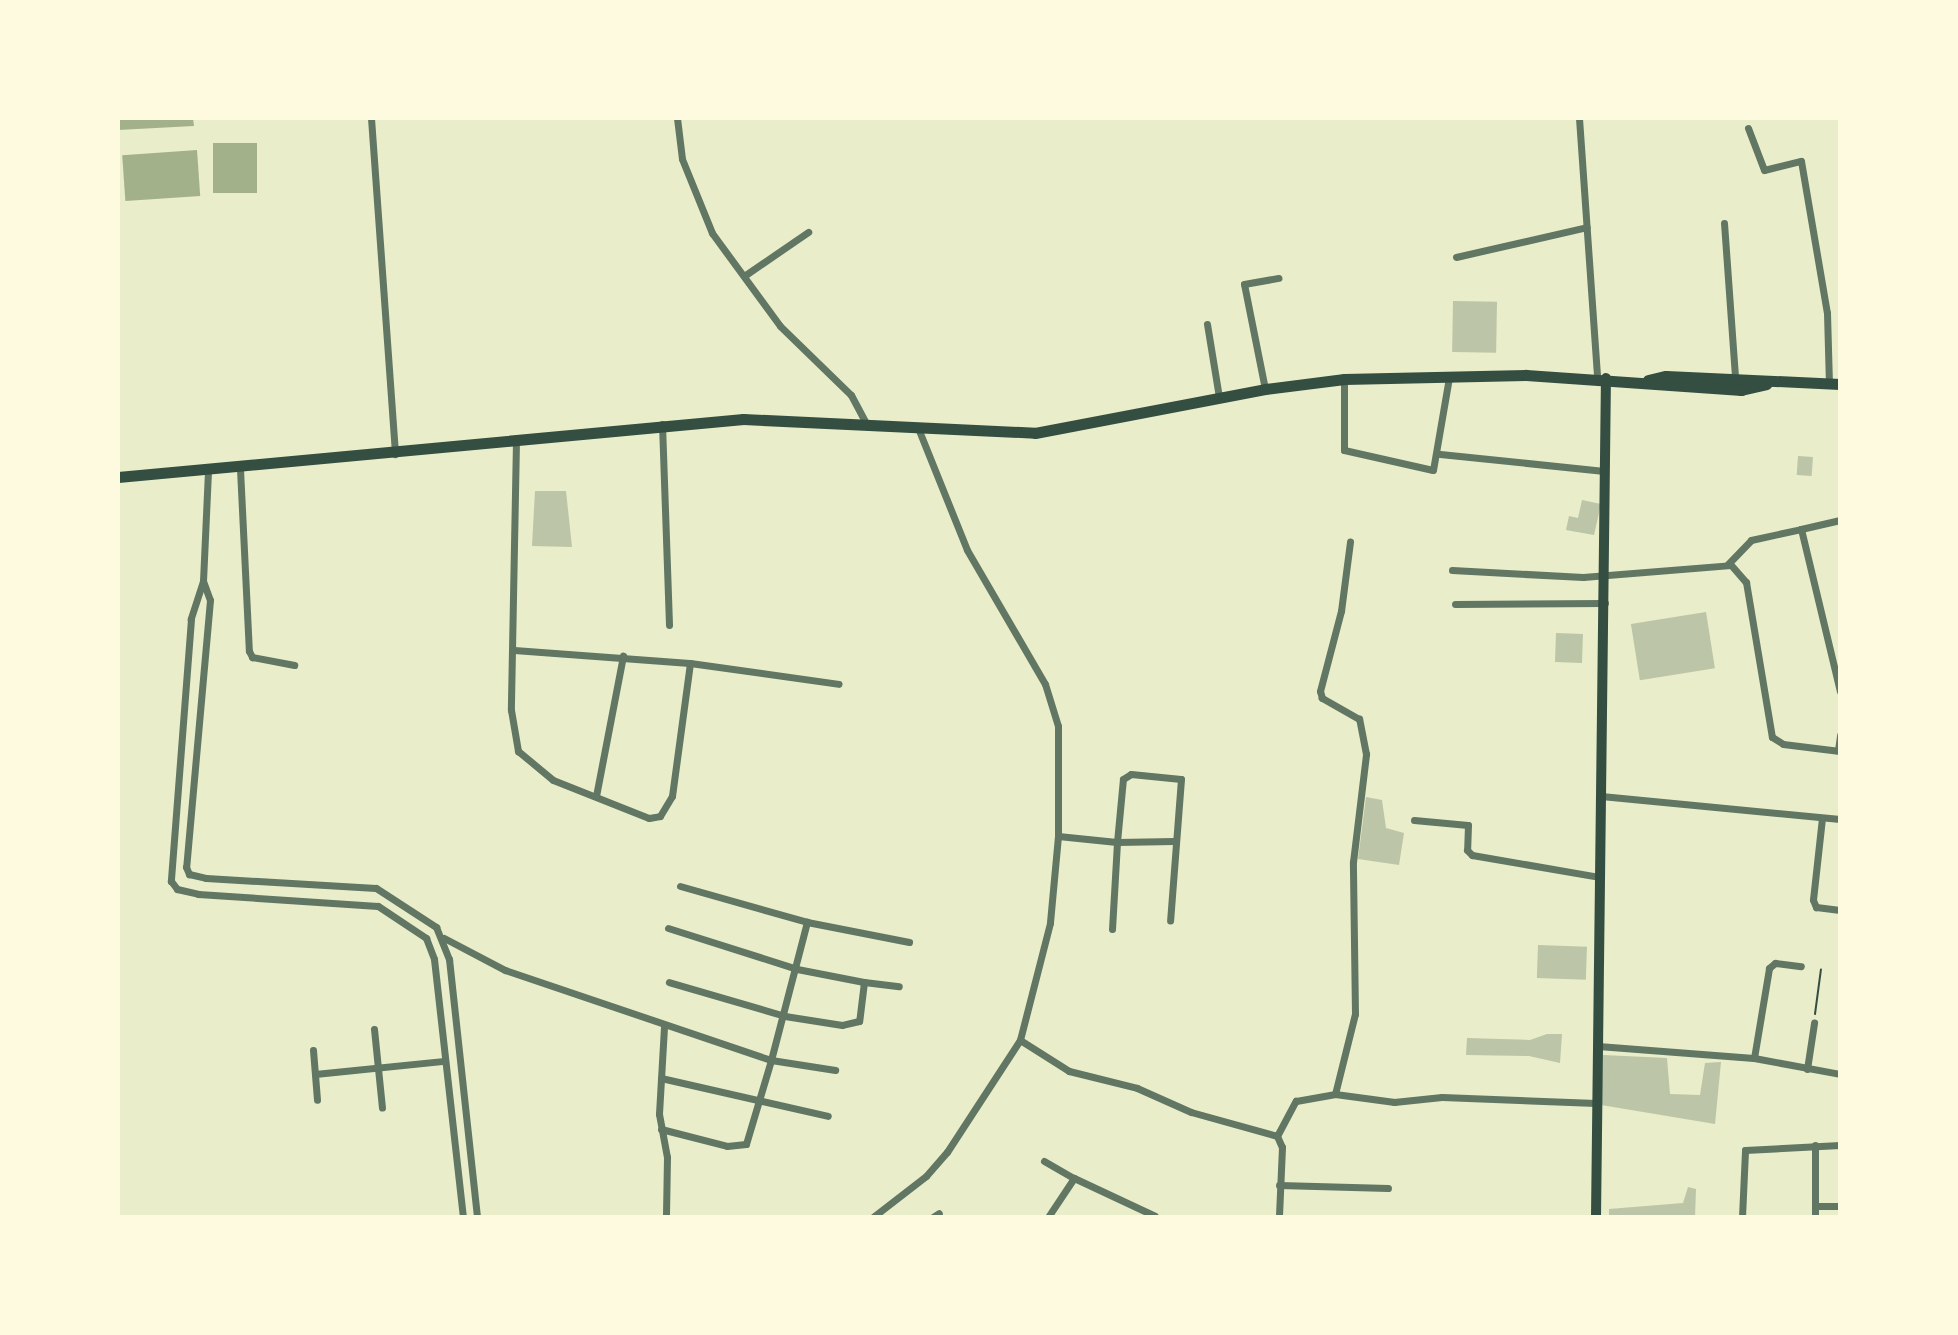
<!DOCTYPE html>
<html>
<head>
<meta charset="utf-8">
<style>
	body { margin:0 }
	#map { position:relative; width:1958px; height:1335px; overflow:hidden; background:#e9edc9; font-family:"Varela Round",sans-serif }
	div>[style] { position:absolute }
	.water>* { inset:0; background:#a3b18a; transform-origin:0 0 }
	.building>* { inset:0; background:#bcc5a7; transform-origin:0 0 }
	.path>* { height:2px; margin:-1px; padding:0 1px; transform-origin:1px; border-radius:1px; background:#344e41 }
	.minor>* { height:7px; margin:-3.5px; padding:0 3.5px; transform-origin:3.5px; border-radius:3.5px; background:#617663 }
	.secondary>* { height:10px; margin:-5px; padding:0 5px; transform-origin:5px; border-radius:5px; background:#344e41 }
	.trunk>* { height:11px; margin:-5.5px; padding:0 5.5px; transform-origin:5.5px; border-radius:5.5px; background:#344e41 }
	span { translate:-50% -50%; white-space:nowrap; text-align:center; line-height:1.15; -webkit-text-stroke:7px #fefae0; paint-order:stroke }
	.frame { position:absolute; inset:0; border:120px solid #fefae0; pointer-events:none }
</style>
</head>
<body>
<div id="map">
	<div class="water">
		<div style="clip-path:polygon(118px 118px,193px 118px,194px 126px,118px 130px)"></div>
		<div style="left:213px;top:143px;width:44px;height:50px"></div>
		<div style="left:197px;top:150px;width:46px;height:75px;rotate:86deg"></div>
	</div>
	<div class="building">
		<div style="left:1453px;top:301px;width:44px;height:51px;rotate:1deg"></div>
		<div style="left:1798px;top:456px;width:15px;height:19px;rotate:4deg"></div>
		<div style="clip-path:polygon(535px 491px,566px 491px,572px 547px,532px 546px)"></div>
		<div style="clip-path:polygon(1582px 500px,1601px 504px,1594px 535px,1566px 530px,1569px 516px,1578px 518px)"></div>
		<div style="left:1706px;top:612px;width:57px;height:76px;rotate:81deg"></div>
		<div style="left:1556px;top:633px;width:27px;height:29px;rotate:2deg"></div>
		<div style="clip-path:polygon(1366px 797px,1382px 800px,1386px 828px,1404px 833px,1399px 865px,1358px 859px)"></div>
		<div style="left:1538px;top:945px;width:49px;height:33px;rotate:2deg"></div>
		<div style="clip-path:polygon(1547px 1034px,1562px 1034px,1560px 1063px,1529px 1056px,1466px 1055px,1467px 1038px,1530px 1040px)"></div>
		<div style="clip-path:polygon(1603px 1055px,1667px 1058px,1670px 1094px,1700px 1095px,1705px 1063px,1721px 1062px,1715px 1124px,1601px 1105px)"></div>
		<div style="clip-path:polygon(1688px 1187px,1696px 1189px,1695px 1217px,1609px 1217px,1609px 1209px,1683px 1203px)"></div>
	</div>
	<div class="path">
		<div style="left:1815px;top:1014px;width:45px;rotate:-82.4deg"></div>
	</div>
	<div class="minor">
		<div style="left:371px;top:118px;width:337px;rotate:85.9deg"></div>
		<div style="left:677px;top:118px;width:41px;rotate:83deg"></div>
		<div style="left:682px;top:159px;width:80px;rotate:67.9deg"></div>
		<div style="left:712px;top:233px;width:115px;rotate:53.8deg"></div>
		<div style="left:780px;top:326px;width:99px;rotate:44.2deg"></div>
		<div style="left:851px;top:395px;width:32px;rotate:62deg"></div>
		<div style="left:1579px;top:118px;width:260px;rotate:86deg"></div>
		<div style="left:1748px;top:128px;width:45px;rotate:69.1deg"></div>
		<div style="left:1764px;top:170px;width:38px;rotate:-14deg"></div>
		<div style="left:1801px;top:161px;width:154px;rotate:80.3deg"></div>
		<div style="left:1827px;top:313px;width:71px;rotate:88.4deg"></div>
		<div style="left:1724px;top:223px;width:154px;rotate:85.9deg"></div>
		<div style="left:1456px;top:257px;width:134px;rotate:-12.9deg"></div>
		<div style="left:744px;top:276px;width:78px;rotate:-34.5deg"></div>
		<div style="left:1207px;top:324px;width:74px;rotate:80.7deg"></div>
		<div style="left:1344px;top:379px;width:71px;rotate:90deg"></div>
		<div style="left:1344px;top:450px;width:91px;rotate:12.7deg"></div>
		<div style="left:1433px;top:470px;width:94px;rotate:-80.2deg"></div>
		<div style="left:1265px;top:389px;width:107px;rotate:-101.3deg"></div>
		<div style="left:1244px;top:284px;width:35px;rotate:-10deg"></div>
		<div style="left:662px;top:424px;width:201px;rotate:88deg"></div>
		<div style="left:918px;top:428px;width:131px;rotate:68.1deg"></div>
		<div style="left:967px;top:550px;width:155px;rotate:59.8deg"></div>
		<div style="left:1045px;top:684px;width:44px;rotate:72.8deg"></div>
		<div style="left:1058px;top:726px;width:110px;rotate:90deg"></div>
		<div style="left:1058px;top:836px;width:87px;rotate:95.3deg"></div>
		<div style="left:1050px;top:923px;width:121px;rotate:104.4deg"></div>
		<div style="left:1020px;top:1040px;width:58px;rotate:32.3deg"></div>
		<div style="left:1069px;top:1071px;width:70px;rotate:14deg"></div>
		<div style="left:1137px;top:1088px;width:59px;rotate:24deg"></div>
		<div style="left:1191px;top:1112px;width:89px;rotate:15.6deg"></div>
		<div style="left:1277px;top:1136px;width:40px;rotate:-62deg"></div>
		<div style="left:1296px;top:1101px;width:40px;rotate:-10deg"></div>
		<div style="left:1335px;top:1094px;width:60px;rotate:7.7deg"></div>
		<div style="left:1394px;top:1102px;width:48px;rotate:-5.9deg"></div>
		<div style="left:1442px;top:1097px;width:154px;rotate:2.2deg"></div>
		<div style="left:516px;top:441px;width:269px;rotate:91.1deg"></div>
		<div style="left:511px;top:710px;width:42px;rotate:80.3deg"></div>
		<div style="left:518px;top:751px;width:45px;rotate:39.6deg"></div>
		<div style="left:553px;top:780px;width:103px;rotate:21.6deg"></div>
		<div style="left:649px;top:818px;width:11px;rotate:-10deg"></div>
		<div style="left:660px;top:816px;width:23px;rotate:-59deg"></div>
		<div style="left:672px;top:796px;width:134px;rotate:-82.3deg"></div>
		<div style="left:1440px;top:454px;width:165px;rotate:5.9deg"></div>
		<div style="left:240px;top:469px;width:182px;rotate:87.2deg"></div>
		<div style="left:249px;top:651px;width:7px;rotate:63deg"></div>
		<div style="left:252px;top:657px;width:43px;rotate:10.8deg"></div>
		<div style="left:208px;top:471px;width:110px;rotate:92.6deg"></div>
		<div style="left:203px;top:581px;width:20px;rotate:70deg"></div>
		<div style="left:210px;top:600px;width:268px;rotate:95.1deg"></div>
		<div style="left:186px;top:867px;width:8px;rotate:67deg"></div>
		<div style="left:189px;top:874px;width:17px;rotate:13deg"></div>
		<div style="left:206px;top:878px;width:170px;rotate:3.4deg"></div>
		<div style="left:376px;top:888px;width:72px;rotate:33deg"></div>
		<div style="left:436px;top:927px;width:35px;rotate:68deg"></div>
		<div style="left:449px;top:959px;width:260px;rotate:83.8deg"></div>
		<div style="left:1801px;top:529px;width:40px;rotate:-13deg"></div>
		<div style="left:1728px;top:564px;width:33px;rotate:-46deg"></div>
		<div style="left:1751px;top:540px;width:51px;rotate:-12.4deg"></div>
		<div style="left:1801px;top:529px;width:167px;rotate:76.5deg"></div>
		<div style="left:1452px;top:570px;width:131px;rotate:3.1deg"></div>
		<div style="left:1583px;top:577px;width:148px;rotate:-4.6deg"></div>
		<div style="left:1731px;top:565px;width:23px;rotate:49deg"></div>
		<div style="left:1746px;top:582px;width:157px;rotate:80.5deg"></div>
		<div style="left:1772px;top:737px;width:13px;rotate:32deg"></div>
		<div style="left:1783px;top:744px;width:57px;rotate:7deg"></div>
		<div style="left:203px;top:581px;width:40px;rotate:108deg"></div>
		<div style="left:191px;top:619px;width:263px;rotate:94.4deg"></div>
		<div style="left:171px;top:881px;width:10px;rotate:53deg"></div>
		<div style="left:177px;top:889px;width:22px;rotate:13deg"></div>
		<div style="left:198px;top:894px;width:180px;rotate:3.8deg"></div>
		<div style="left:378px;top:906px;width:58px;rotate:33.7deg"></div>
		<div style="left:426px;top:938px;width:22px;rotate:69deg"></div>
		<div style="left:434px;top:959px;width:260px;rotate:83.6deg"></div>
		<div style="left:1455px;top:604px;width:150px;rotate:-0.4deg"></div>
		<div style="left:514px;top:650px;width:176px;rotate:4.2deg"></div>
		<div style="left:690px;top:663px;width:150px;rotate:8deg"></div>
		<div style="left:1838px;top:750px;width:15px;rotate:-82deg"></div>
		<div style="left:596px;top:796px;width:143px;rotate:-79.1deg"></div>
		<div style="left:1601px;top:796px;width:240px;rotate:5.5deg"></div>
		<div style="left:1822px;top:818px;width:82px;rotate:96.3deg"></div>
		<div style="left:1813px;top:900px;width:8px;rotate:67deg"></div>
		<div style="left:1816px;top:907px;width:24px;rotate:7deg"></div>
		<div style="left:1414px;top:820px;width:54px;rotate:5.3deg"></div>
		<div style="left:1468px;top:825px;width:25px;rotate:92deg"></div>
		<div style="left:1467px;top:850px;width:7px;rotate:45deg"></div>
		<div style="left:1472px;top:855px;width:130px;rotate:9.8deg"></div>
		<div style="left:1058px;top:836px;width:59px;rotate:5.8deg"></div>
		<div style="left:1117px;top:842px;width:63px;rotate:-84.6deg"></div>
		<div style="left:1123px;top:779px;width:9px;rotate:-32deg"></div>
		<div style="left:1131px;top:774px;width:50px;rotate:5.7deg"></div>
		<div style="left:1181px;top:779px;width:142px;rotate:94.4deg"></div>
		<div style="left:680px;top:886px;width:132px;rotate:15.8deg"></div>
		<div style="left:668px;top:928px;width:135px;rotate:17.6deg"></div>
		<div style="left:797px;top:969px;width:68px;rotate:11deg"></div>
		<div style="left:864px;top:982px;width:39px;rotate:97deg"></div>
		<div style="left:859px;top:1021px;width:17px;rotate:167deg"></div>
		<div style="left:842px;top:1025px;width:58px;rotate:-171deg"></div>
		<div style="left:785px;top:1016px;width:121px;rotate:-163.7deg"></div>
		<div style="left:1112px;top:929px;width:87px;rotate:-86.7deg"></div>
		<div style="left:1117px;top:842px;width:57px;rotate:-1deg"></div>
		<div style="left:444px;top:938px;width:69px;rotate:27.7deg"></div>
		<div style="left:505px;top:970px;width:281px;rotate:18.7deg"></div>
		<div style="left:771px;top:1060px;width:143px;rotate:-75.4deg"></div>
		<div style="left:807px;top:922px;width:104px;rotate:11.1deg"></div>
		<div style="left:864px;top:982px;width:35px;rotate:7deg"></div>
		<div style="left:664px;top:1027px;width:87px;rotate:93.3deg"></div>
		<div style="left:659px;top:1114px;width:44px;rotate:79.5deg"></div>
		<div style="left:667px;top:1157px;width:60px;rotate:91deg"></div>
		<div style="left:374px;top:1029px;width:79px;rotate:84.2deg"></div>
		<div style="left:1598px;top:1046px;width:156px;rotate:4.4deg"></div>
		<div style="left:1754px;top:1058px;width:87px;rotate:10.5deg"></div>
		<div style="left:313px;top:1050px;width:50px;rotate:85.4deg"></div>
		<div style="left:1754px;top:1058px;width:91px;rotate:-80.5deg"></div>
		<div style="left:1769px;top:968px;width:8px;rotate:-40deg"></div>
		<div style="left:1775px;top:963px;width:26px;rotate:7deg"></div>
		<div style="left:1807px;top:1069px;width:47px;rotate:-81.3deg"></div>
		<div style="left:315px;top:1074px;width:130px;rotate:-5.8deg"></div>
		<div style="left:661px;top:1078px;width:171px;rotate:12.8deg"></div>
		<div style="left:1335px;top:1094px;width:82px;rotate:-76deg"></div>
		<div style="left:1355px;top:1014px;width:152px;rotate:-90.8deg"></div>
		<div style="left:1353px;top:862px;width:109px;rotate:-83.1deg"></div>
		<div style="left:1366px;top:754px;width:36px;rotate:-101deg"></div>
		<div style="left:1359px;top:719px;width:43px;rotate:-150.4deg"></div>
		<div style="left:1322px;top:698px;width:7px;rotate:-106deg"></div>
		<div style="left:1320px;top:691px;width:83px;rotate:-75.3deg"></div>
		<div style="left:1341px;top:611px;width:70px;rotate:-82.6deg"></div>
		<div style="left:661px;top:1129px;width:68px;rotate:14.4deg"></div>
		<div style="left:727px;top:1146px;width:19px;rotate:-6deg"></div>
		<div style="left:746px;top:1144px;width:88px;rotate:-73.4deg"></div>
		<div style="left:771px;top:1060px;width:65px;rotate:8.9deg"></div>
		<div style="left:1277px;top:1136px;width:12px;rotate:66deg"></div>
		<div style="left:1282px;top:1147px;width:70px;rotate:92.5deg"></div>
		<div style="left:1815px;top:1145px;width:72px;rotate:90deg"></div>
		<div style="left:1044px;top:1161px;width:34px;rotate:30deg"></div>
		<div style="left:1074px;top:1178px;width:47px;rotate:123.7deg"></div>
		<div style="left:1074px;top:1178px;width:89px;rotate:25.1deg"></div>
		<div style="left:1279px;top:1185px;width:109px;rotate:1.6deg"></div>
		<div style="left:1815px;top:1206px;width:25px"></div>
		<div style="left:873px;top:1217px;width:67px;rotate:-37.7deg"></div>
		<div style="left:926px;top:1176px;width:32px;rotate:-49deg"></div>
		<div style="left:947px;top:1152px;width:134px;rotate:-56.9deg"></div>
		<div style="left:933px;top:1217px;width:7px;rotate:-34deg"></div>
		<div style="left:1742px;top:1217px;width:67px;rotate:-87.4deg"></div>
		<div style="left:1745px;top:1150px;width:95px;rotate:-3deg"></div>
	</div>
	<div class="secondary">
		<div style="left:1596px;top:1217px;width:839px;rotate:-89.32deg"></div>
	</div>
	<div class="trunk">
		<div style="left:1648px;top:380px;width:18px;rotate:-13deg"></div>
		<div style="left:1666px;top:376px;width:174px;rotate:2.6deg"></div>
		<div style="left:118px;top:477px;width:628px;rotate:-5.3deg"></div>
		<div style="left:743px;top:419px;width:292px;rotate:2.7deg"></div>
		<div style="left:1035px;top:433px;width:234px;rotate:-10.8deg"></div>
		<div style="left:1265px;top:389px;width:80px;rotate:-7.2deg"></div>
		<div style="left:1344px;top:379px;width:182px;rotate:-1.3deg"></div>
		<div style="left:1526px;top:375px;width:216px;rotate:4deg"></div>
		<div style="left:1741px;top:390px;width:26px;rotate:-13deg"></div>
	</div>
	<div class="frame"></div>
</div>
</body>
</html>
